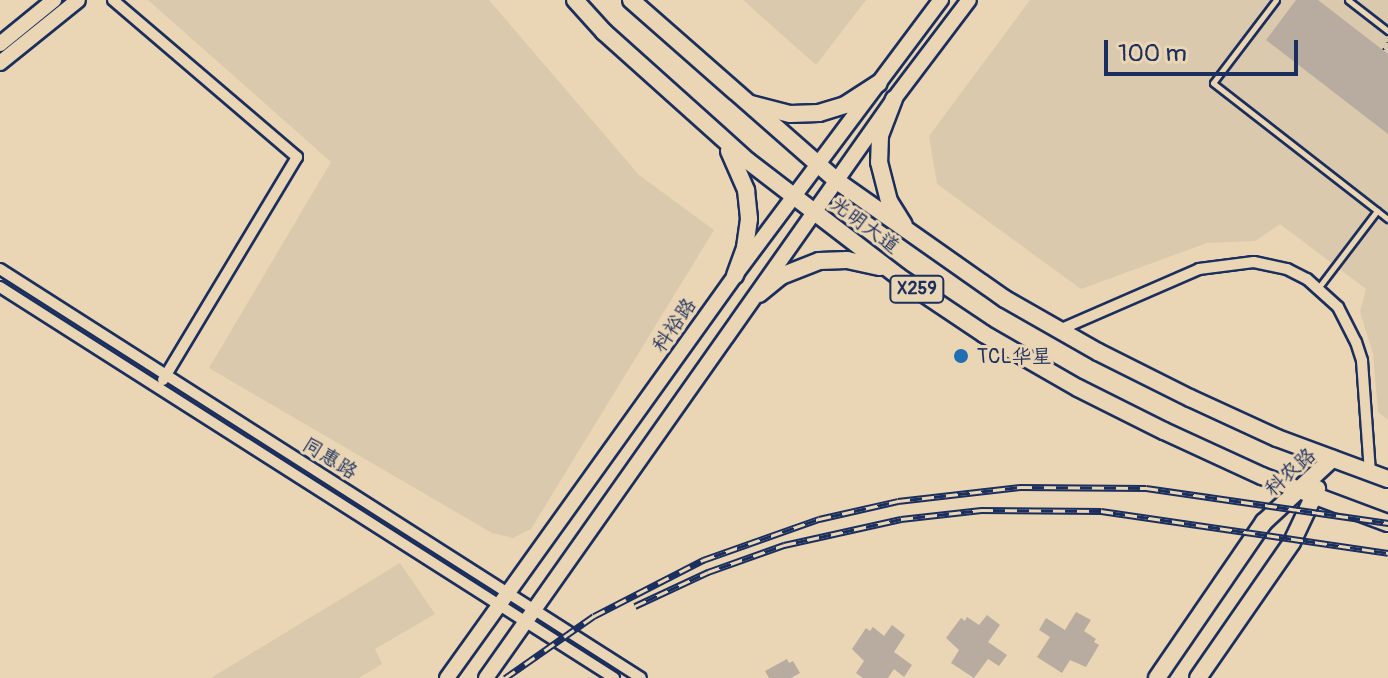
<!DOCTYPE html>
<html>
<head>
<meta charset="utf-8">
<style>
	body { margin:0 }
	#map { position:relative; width:1388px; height:678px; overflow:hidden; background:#ead5b4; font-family:Pangolin,"LXGW WenKai TC",sans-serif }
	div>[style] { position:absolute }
	.built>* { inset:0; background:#dbc9ae }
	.building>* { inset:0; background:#b7ac9f }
	.path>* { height:2px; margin-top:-1px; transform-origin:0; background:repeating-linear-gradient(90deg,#1b2f5e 0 2px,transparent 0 8px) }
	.roads { filter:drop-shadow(2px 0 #1b2f5e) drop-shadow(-2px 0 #1b2f5e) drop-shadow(0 2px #1b2f5e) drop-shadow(0 -2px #1b2f5e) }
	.lane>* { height:5px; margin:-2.5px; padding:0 2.5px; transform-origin:2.5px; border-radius:2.5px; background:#ead5b4 }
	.street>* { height:10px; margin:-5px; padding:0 5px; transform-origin:5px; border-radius:5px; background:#ead5b4 }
	.secondary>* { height:14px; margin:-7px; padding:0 7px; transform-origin:7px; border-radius:7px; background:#ead5b4 }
	.primary>* { height:16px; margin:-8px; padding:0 8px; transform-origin:8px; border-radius:8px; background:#ead5b4 }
	.rail>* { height:7px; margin-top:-3.5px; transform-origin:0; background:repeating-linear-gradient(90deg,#ead5b4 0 12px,#1b2f5e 0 24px); box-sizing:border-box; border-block:2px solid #1b2f5e }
	.dots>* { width:22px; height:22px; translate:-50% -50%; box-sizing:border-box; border:4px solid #ead5b4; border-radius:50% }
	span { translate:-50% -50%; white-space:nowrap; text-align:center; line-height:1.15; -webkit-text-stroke:6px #ead5b4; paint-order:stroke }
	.shield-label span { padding:2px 6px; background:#ead5b4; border:2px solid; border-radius:6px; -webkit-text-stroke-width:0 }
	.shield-label { font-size:18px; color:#1b2f5e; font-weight:700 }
	.street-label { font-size:20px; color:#1b2f5e }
	.poi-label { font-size:20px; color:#1b2f5e }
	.left { translate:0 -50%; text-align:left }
	.scale { position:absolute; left:1104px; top:40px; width:194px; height:36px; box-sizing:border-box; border:4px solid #1b2f5e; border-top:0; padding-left:10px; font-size:24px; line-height:28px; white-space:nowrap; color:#1b2f5e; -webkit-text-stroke:6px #ead5b4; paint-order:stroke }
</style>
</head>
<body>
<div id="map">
	<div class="built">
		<div style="clip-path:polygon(148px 0,489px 0,639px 175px,714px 230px,531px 529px,513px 538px,492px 533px,209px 368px,331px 162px)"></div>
		<div style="clip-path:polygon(743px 0,866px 0,816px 65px)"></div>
		<div style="clip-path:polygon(1030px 0,1388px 0,1388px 420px,1378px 412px,1373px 354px,1360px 312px,1366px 289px,1280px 224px,1255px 241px,1207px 243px,1081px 289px,937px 184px,929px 136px)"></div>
		<div style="clip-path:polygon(400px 563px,435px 614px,375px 649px,382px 664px,359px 678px,211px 678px)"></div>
	</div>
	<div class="building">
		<div style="clip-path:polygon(1296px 0,1318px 0,1388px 54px,1388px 134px,1266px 40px)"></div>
		<div style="clip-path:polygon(1076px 612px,1091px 620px,1084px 631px,1096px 639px,1094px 642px,1099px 645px,1086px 667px,1070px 660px,1062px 673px,1037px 657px,1050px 637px,1039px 630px,1046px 618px,1065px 630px)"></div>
		<div style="clip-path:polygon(987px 615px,1000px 625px,988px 642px,1007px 655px,999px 666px,988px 659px,974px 678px,951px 663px,959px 650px,946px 638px,961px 618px,965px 621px,967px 617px,979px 625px)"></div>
		<div style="clip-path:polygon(892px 625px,905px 635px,894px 652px,912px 665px,904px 677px,894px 669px,888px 678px,863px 678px,856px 673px,864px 661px,852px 649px,866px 628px,870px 631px,873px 627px,884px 636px)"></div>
		<div style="clip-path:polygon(787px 659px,789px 663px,793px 661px,800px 673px,791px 678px,769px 678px,765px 671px)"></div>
	</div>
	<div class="path">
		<div style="left:1383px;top:50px;width:9px;rotate:-58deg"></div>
	</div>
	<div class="roads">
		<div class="lane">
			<div style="left:1276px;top:0;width:104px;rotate:127.2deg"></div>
			<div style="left:1213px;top:83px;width:222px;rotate:37.9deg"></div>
			<div style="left:1348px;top:0;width:51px;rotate:37.8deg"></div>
			<div style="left:1319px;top:287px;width:96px;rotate:-52.7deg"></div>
		</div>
		<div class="street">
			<div style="left:113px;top:0;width:242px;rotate:40.5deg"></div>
			<div style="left:297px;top:157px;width:260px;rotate:121deg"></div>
			<div style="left:0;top:269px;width:760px;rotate:32.54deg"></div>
			<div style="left:0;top:287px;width:728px;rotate:32.49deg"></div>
			<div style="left:1059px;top:330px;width:153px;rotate:-23.5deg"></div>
			<div style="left:1199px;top:269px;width:55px;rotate:-7.3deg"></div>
			<div style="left:1254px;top:262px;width:34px;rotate:12deg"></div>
			<div style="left:1287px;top:269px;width:22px;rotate:27deg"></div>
			<div style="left:1307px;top:279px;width:42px;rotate:42.1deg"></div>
			<div style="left:1338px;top:307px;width:39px;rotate:63deg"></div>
			<div style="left:1356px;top:342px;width:20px;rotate:72deg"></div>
			<div style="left:1362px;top:361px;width:112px;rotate:85.9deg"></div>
		</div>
		<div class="secondary">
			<div style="left:0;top:44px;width:70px;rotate:-39.2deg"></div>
			<div style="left:0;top:63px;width:100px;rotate:-38.9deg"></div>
			<div style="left:447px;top:678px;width:495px;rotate:-54.4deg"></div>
			<div style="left:735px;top:275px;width:344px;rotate:-53.2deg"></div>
			<div style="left:486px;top:678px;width:708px;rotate:-54.83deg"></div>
			<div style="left:894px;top:99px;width:124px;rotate:-52.9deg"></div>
		</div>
		<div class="primary">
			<div style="left:575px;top:0;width:43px;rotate:47.8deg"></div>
			<div style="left:604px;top:32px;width:193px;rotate:41.9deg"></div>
			<div style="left:748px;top:161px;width:190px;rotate:37.5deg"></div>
			<div style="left:899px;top:277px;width:102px;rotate:33.8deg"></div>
			<div style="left:984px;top:334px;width:108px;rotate:29.9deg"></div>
			<div style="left:1078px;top:388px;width:96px;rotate:26.6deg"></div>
			<div style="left:1164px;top:431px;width:108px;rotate:24.7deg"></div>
			<div style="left:1262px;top:476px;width:134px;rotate:20.5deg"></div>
			<div style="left:631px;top:0;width:274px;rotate:41.3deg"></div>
			<div style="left:837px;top:181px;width:205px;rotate:35.1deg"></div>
			<div style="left:1005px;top:299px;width:107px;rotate:29.7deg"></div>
			<div style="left:1098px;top:352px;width:103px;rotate:26.6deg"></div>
			<div style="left:1190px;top:398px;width:96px;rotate:24.7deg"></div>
			<div style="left:1277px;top:438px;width:118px;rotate:20.3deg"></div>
			<div style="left:894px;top:99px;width:40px;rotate:111deg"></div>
			<div style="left:880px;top:136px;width:26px;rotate:92deg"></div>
			<div style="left:879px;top:162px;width:40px;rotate:75.6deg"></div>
			<div style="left:889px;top:201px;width:28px;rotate:58deg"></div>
			<div style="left:751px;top:104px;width:40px;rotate:14.4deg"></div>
			<div style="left:790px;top:114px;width:29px;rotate:-2deg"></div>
			<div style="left:819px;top:113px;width:27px;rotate:-17deg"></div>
			<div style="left:845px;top:105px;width:40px;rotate:-32.9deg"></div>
			<div style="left:729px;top:151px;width:43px;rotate:66.4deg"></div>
			<div style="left:746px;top:190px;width:29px;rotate:84deg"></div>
			<div style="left:749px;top:219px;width:29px;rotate:98deg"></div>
			<div style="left:745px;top:248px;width:29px;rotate:110deg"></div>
			<div style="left:759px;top:294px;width:28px;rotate:-39deg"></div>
			<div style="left:781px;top:276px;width:41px;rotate:-21.5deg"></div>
			<div style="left:819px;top:261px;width:28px;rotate:-2deg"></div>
			<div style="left:847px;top:260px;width:34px;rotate:12deg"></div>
			<div style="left:1157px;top:678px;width:189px;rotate:-55.6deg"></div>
			<div style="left:1264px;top:522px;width:93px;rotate:-42.8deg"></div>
			<div style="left:1198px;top:678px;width:165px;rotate:-55.3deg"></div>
			<div style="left:1292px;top:542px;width:59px;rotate:-64.7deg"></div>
		</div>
	</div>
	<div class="rail">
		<div style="left:635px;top:606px;width:81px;rotate:-25deg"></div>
		<div style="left:708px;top:572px;width:81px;rotate:-19.6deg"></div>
		<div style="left:784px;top:545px;width:120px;rotate:-12.5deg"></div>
		<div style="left:901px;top:519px;width:81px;rotate:-6.4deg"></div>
		<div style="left:981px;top:510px;width:120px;rotate:0.5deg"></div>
		<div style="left:1101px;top:511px;width:290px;rotate:8.3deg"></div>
		<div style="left:505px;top:678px;width:108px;rotate:-34.9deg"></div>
		<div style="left:594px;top:616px;width:123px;rotate:-27.2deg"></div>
		<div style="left:703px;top:560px;width:123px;rotate:-19.5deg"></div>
		<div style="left:819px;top:519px;width:81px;rotate:-12.8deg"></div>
		<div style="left:898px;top:501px;width:123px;rotate:-6.5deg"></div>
		<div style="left:1020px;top:487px;width:126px;rotate:0.5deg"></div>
		<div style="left:1146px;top:488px;width:245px;rotate:8.2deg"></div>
	</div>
	<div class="dots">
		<div style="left:961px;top:356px;background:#1f6fb2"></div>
	</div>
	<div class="shield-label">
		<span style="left:917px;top:289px">X259</span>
	</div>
	<div class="street-label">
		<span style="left:865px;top:225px;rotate:37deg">光明大道</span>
		<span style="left:674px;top:325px;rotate:-55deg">科裕路</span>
		<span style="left:330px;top:458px;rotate:32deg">同惠路</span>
		<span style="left:1290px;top:472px;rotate:-42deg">科农路</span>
	</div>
	<div class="poi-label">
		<span class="left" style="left:977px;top:356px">TCL华星</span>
	</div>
	<div class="scale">100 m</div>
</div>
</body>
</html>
